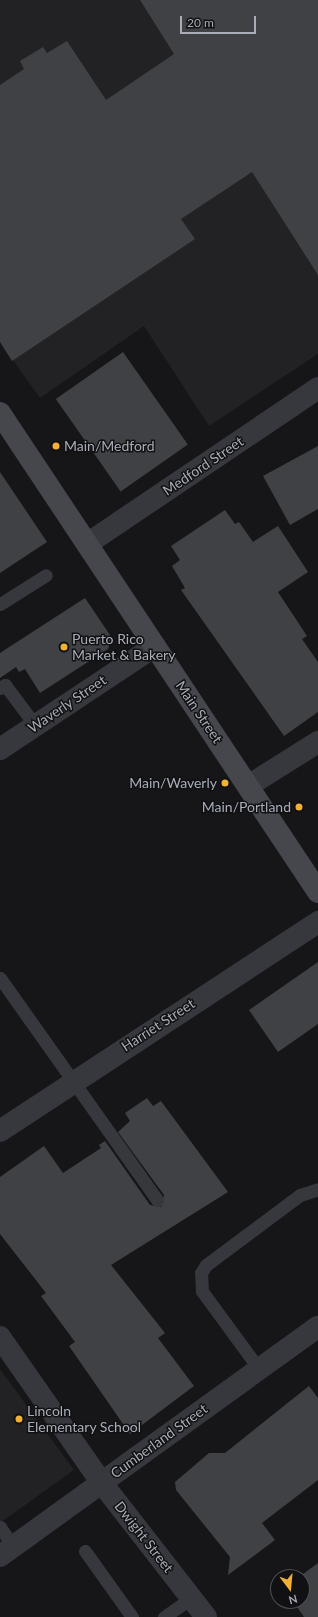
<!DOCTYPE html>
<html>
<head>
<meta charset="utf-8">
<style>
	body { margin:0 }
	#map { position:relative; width:318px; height:1617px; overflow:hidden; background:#161618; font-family:Lato,sans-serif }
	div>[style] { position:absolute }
	.built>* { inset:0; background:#222225 }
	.building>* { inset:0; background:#404145; transform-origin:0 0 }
	.service>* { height:13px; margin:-6.5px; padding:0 6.5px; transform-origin:6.5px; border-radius:6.5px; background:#37383d }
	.minor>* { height:22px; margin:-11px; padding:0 11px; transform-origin:11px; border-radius:11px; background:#37383d }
	.secondary>* { height:22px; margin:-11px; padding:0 11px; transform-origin:11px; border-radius:11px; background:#45474d }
	.dots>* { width:11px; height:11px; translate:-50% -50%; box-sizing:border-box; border:2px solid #111113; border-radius:50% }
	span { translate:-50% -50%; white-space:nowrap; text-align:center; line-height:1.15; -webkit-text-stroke:3px #111113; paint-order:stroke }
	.poi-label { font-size:14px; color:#a8adb8 }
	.left { translate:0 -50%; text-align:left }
	.right { translate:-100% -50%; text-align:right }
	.street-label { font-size:14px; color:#a8adb8 }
	.north { position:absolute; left:270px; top:1569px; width:40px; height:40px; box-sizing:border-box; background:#111113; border:1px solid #4d4f55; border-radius:50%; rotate:164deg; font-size:11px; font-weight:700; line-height:16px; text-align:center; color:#a8adb8 }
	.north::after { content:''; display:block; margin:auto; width:14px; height:18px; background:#f2b134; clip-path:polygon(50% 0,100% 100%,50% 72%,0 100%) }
	.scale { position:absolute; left:180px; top:16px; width:76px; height:18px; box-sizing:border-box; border:2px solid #a8adb8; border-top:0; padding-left:5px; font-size:12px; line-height:14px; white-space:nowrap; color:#a8adb8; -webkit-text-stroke:3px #111113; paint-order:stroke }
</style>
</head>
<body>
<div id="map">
	<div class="built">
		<div style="clip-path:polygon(0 0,318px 0,318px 354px,209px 426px,144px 326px,40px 398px,0 342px)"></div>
		<div style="clip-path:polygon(0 1369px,74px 1470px,0 1523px)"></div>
	</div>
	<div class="building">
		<div style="clip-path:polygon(140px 0,318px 0,318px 275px,252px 172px,181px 219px,195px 239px,12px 361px,0 342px,0 85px,24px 69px,20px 61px,43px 47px,47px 53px,67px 41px,106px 100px,174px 54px)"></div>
		<div style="left:123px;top:352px;width:113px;height:82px;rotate:55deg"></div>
		<div style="clip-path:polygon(318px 446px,318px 509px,290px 525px,263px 476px)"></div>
		<div style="clip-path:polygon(0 472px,47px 542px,0 573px)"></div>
		<div style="clip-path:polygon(225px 510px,235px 524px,239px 522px,253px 542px,278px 526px,308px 572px,278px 592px,307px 636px,302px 639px,318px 662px,318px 712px,284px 736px,181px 590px,185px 588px,172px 566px,180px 560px,171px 546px)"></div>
		<div style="clip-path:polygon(85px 598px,112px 638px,108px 649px,40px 693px,25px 669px,19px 672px,16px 667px,0 678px,0 653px)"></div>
		<div style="clip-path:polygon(318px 962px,318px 1024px,278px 1052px,249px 1010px)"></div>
		<div style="clip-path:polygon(147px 1098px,153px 1106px,161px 1101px,228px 1192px,111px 1265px,165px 1333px,158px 1338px,194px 1386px,130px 1434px,69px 1346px,75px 1342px,41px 1296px,46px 1293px,0 1234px,0 1177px,44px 1146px,63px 1173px,101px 1148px,99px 1145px,105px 1141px,150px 1205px,161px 1207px,164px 1195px,118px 1132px,130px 1121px,125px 1113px)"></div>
		<div style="clip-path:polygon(309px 1386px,318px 1398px,318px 1480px,262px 1523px,275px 1540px,228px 1575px,230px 1557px,176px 1490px,175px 1482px,209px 1453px,225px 1453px)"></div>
		<div style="clip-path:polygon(318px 1563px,318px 1617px,304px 1617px,293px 1601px,302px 1601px,302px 1577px,299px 1577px)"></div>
	</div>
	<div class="service">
		<div style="left:0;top:604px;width:54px;rotate:-32.2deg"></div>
		<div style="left:0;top:688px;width:6px;rotate:-31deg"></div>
		<div style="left:5px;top:685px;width:50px;rotate:53.1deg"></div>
		<div style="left:0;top:978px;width:272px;rotate:54.7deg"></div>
		<div style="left:259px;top:1369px;width:97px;rotate:-126.2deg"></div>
		<div style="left:202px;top:1291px;width:18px;rotate:-93deg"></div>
		<div style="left:201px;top:1273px;width:9px;rotate:-58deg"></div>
		<div style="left:206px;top:1265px;width:117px;rotate:-36.7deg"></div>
		<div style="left:300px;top:1195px;width:19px;rotate:-18deg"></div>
		<div style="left:0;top:1527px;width:23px;rotate:56deg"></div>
		<div style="left:85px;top:1551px;width:81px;rotate:54.5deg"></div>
		<div style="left:164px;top:1617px;width:33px;rotate:-35deg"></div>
	</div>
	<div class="minor">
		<div style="left:87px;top:544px;width:279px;rotate:-34deg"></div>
		<div style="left:0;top:749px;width:186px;rotate:-33.6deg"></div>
		<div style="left:248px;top:786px;width:83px;rotate:-32.2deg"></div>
		<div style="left:0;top:1131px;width:381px;rotate:-33.3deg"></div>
		<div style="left:0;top:1337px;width:177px;rotate:55.1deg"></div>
		<div style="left:101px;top:1482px;width:171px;rotate:52.1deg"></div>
		<div style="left:0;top:1556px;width:392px;rotate:-35.8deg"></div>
	</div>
	<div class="secondary">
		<div style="left:0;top:413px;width:575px;rotate:56.42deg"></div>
	</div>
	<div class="dots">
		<div style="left:56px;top:446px;background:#f2b134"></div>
		<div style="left:64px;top:647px;background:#f2b134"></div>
		<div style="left:225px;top:783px;background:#f2b134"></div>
		<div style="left:299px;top:807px;background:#f2b134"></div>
		<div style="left:19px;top:1419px;background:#f2b134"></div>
	</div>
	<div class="poi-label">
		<span class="left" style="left:64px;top:446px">Main/Medford</span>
		<span class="left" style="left:72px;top:647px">Puerto Rico<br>Market &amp; Bakery</span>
		<span class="right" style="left:217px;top:783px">Main/Waverly</span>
		<span class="right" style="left:291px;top:807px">Main/Portland</span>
		<span class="left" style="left:27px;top:1419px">Lincoln<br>Elementary School</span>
	</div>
	<div class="street-label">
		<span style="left:203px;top:466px;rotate:-34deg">Medford Street</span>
		<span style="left:67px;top:704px;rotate:-34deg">Waverly Street</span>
		<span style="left:199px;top:712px;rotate:56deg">Main Street</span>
		<span style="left:158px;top:1025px;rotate:-33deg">Harriet Street</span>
		<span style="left:159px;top:1441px;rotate:-36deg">Cumberland Street</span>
		<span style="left:144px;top:1537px;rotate:52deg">Dwight Street</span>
	</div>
	<div class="north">N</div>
	<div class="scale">20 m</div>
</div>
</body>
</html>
